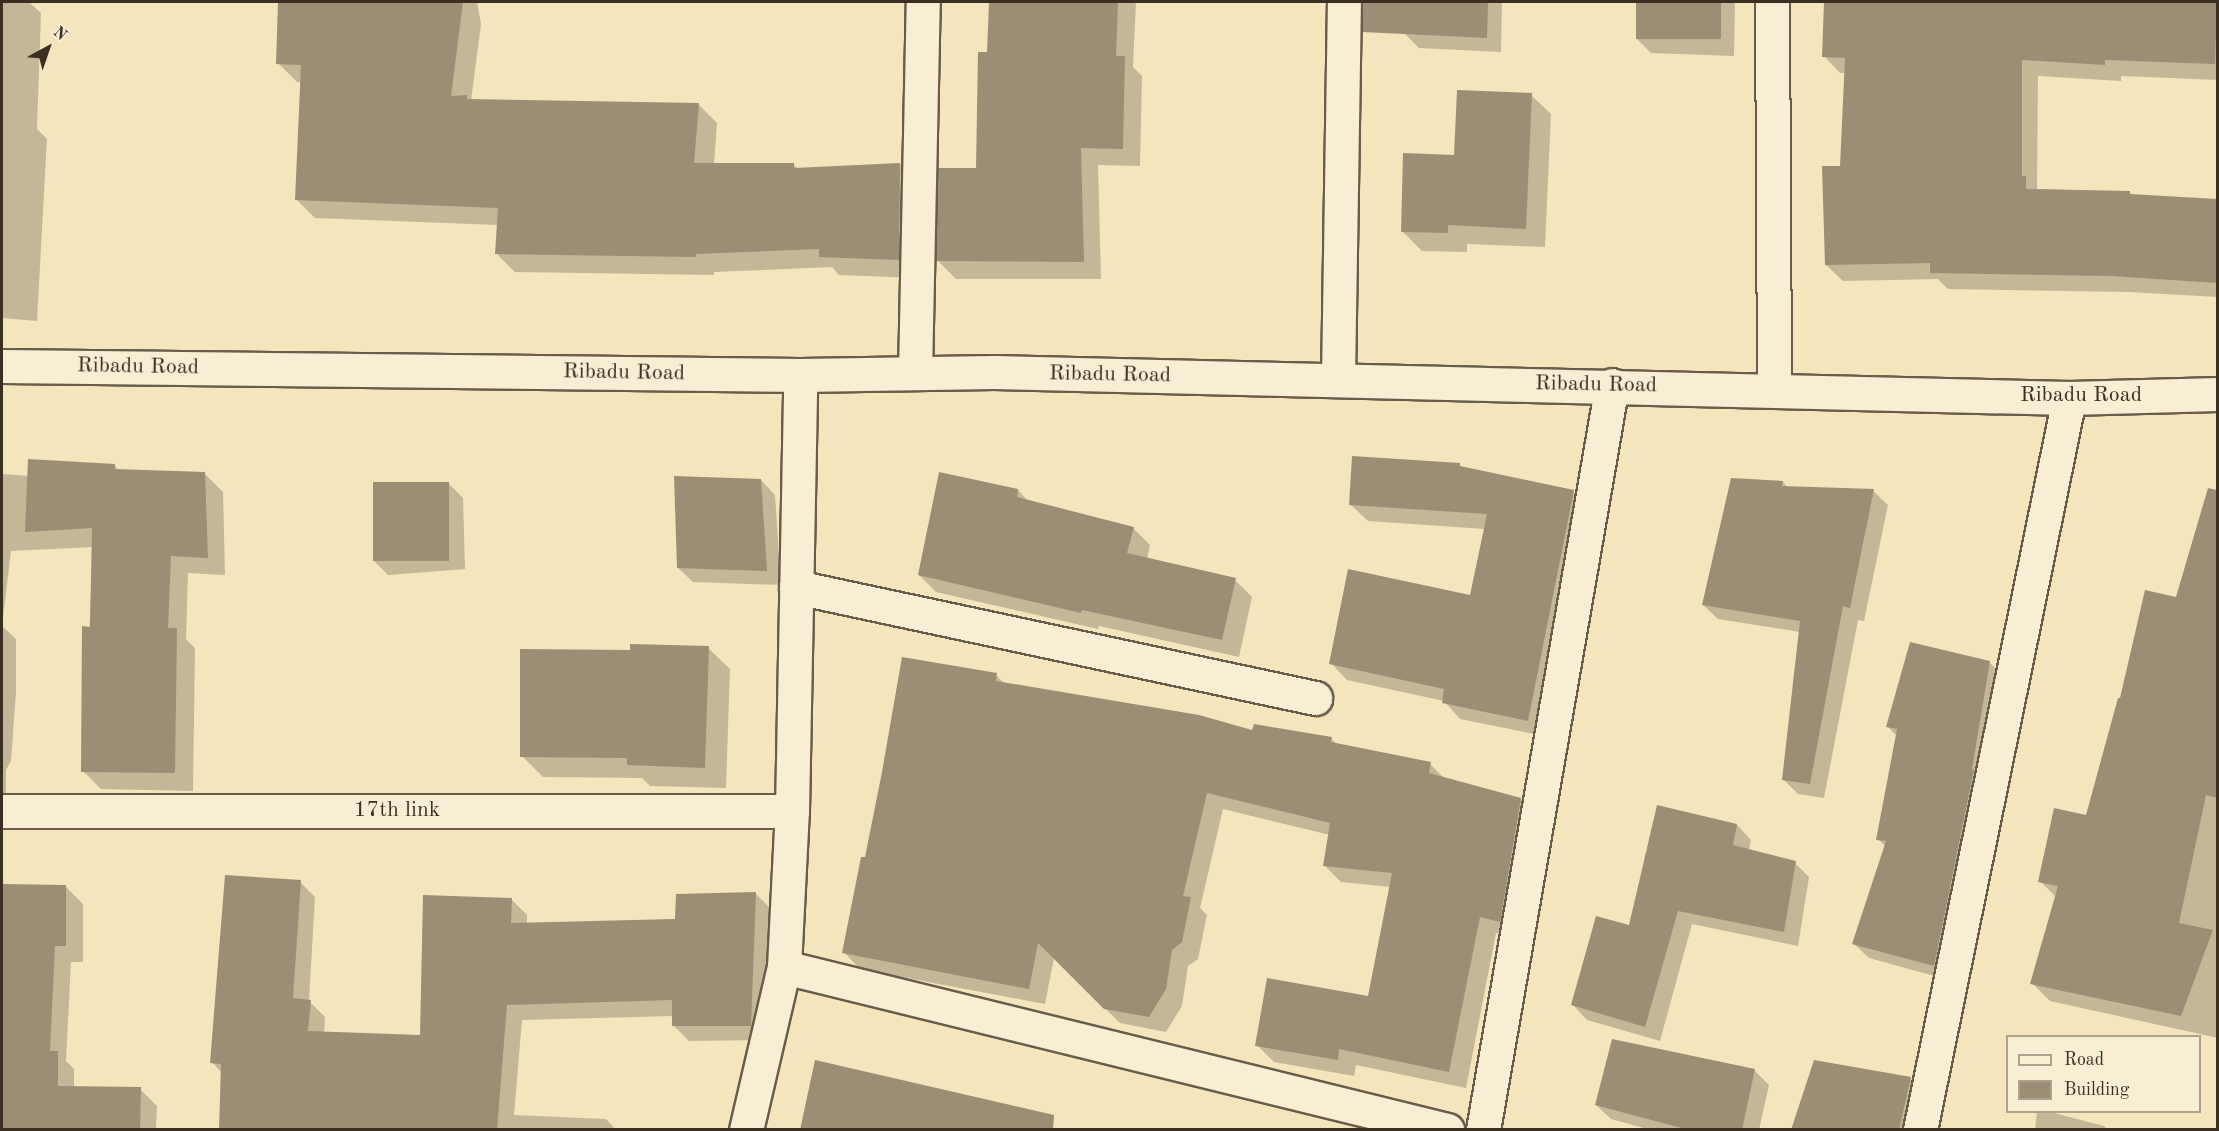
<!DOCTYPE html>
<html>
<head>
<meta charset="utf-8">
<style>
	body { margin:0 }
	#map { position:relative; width:2219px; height:1131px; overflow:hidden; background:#f4e5bd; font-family:"Old Standard TT",serif }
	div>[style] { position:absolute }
	.shadow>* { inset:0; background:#0003 }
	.building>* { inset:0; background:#9b8e74; transform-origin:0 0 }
	.roads { filter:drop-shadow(2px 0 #695c4a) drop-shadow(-2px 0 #695c4a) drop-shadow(0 2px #695c4a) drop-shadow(0 -2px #695c4a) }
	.minor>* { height:33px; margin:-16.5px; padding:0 16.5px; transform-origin:16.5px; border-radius:16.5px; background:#f8eed4 }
	.tertiary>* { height:33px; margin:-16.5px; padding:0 16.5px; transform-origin:16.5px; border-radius:16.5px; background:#f8eed4 }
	span { translate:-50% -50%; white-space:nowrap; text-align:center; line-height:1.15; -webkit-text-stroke:5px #f8eed4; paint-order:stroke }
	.street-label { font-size:22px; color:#3b2f24 }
	.frame { position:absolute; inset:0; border:3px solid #3b2f24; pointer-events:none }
	.legend { position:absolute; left:2006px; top:1035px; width:195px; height:78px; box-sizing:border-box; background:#f8eed4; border:2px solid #aca28e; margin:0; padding:8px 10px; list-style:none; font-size:18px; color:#3b2f24 }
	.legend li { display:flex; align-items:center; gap:12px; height:30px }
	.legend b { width:30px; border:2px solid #aca28e }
	.north { position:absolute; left:18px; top:18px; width:60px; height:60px; -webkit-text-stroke:4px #f8eed4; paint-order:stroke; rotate:40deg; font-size:16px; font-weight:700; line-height:24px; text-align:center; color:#3b2f24 }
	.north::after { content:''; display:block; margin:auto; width:21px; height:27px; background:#3b2f24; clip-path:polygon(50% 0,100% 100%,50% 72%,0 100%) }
</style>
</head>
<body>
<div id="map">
	<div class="shadow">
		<div style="clip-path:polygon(2px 2px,29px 2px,41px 13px,37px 129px,47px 139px,37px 321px,2px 318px)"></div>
		<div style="clip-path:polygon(279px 2px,477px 2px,481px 24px,471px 101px,699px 105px,717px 123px,714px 164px,794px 165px,798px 169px,899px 164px,918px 183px,917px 278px,839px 275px,832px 267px,714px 272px,714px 275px,515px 272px,497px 254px,498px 225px,315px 218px,297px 200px,302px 82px,297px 82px,278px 63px)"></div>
		<div style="clip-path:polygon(990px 2px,1136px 2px,1133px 67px,1142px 76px,1140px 166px,1098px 165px,1101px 279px,956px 279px,938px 261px,977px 169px,989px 54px)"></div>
		<div style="clip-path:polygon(1406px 2px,1502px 2px,1501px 52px,1419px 48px,1404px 33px)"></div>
		<div style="clip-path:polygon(1637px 2px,1735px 2px,1734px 56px,1651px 53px,1636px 38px)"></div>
		<div style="clip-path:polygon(1826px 2px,2218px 2px,2218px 80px,2121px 76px,2121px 81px,2038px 76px,2037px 189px,2129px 192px,2133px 196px,2218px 201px,2218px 297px,2129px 292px,1948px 289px,1938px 279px,1843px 281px,1826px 265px,1842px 167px,1846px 73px,1840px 73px,1824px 56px)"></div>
		<div style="clip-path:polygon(1531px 95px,1551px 114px,1545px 247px,1467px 244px,1467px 252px,1422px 251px,1402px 231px,1456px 156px)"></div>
		<div style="clip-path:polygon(1459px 465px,1463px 468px,1573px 491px,1589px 508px,1544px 736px,1460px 719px,1444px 701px,1347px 680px,1331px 663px,1472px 597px,1485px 529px,1368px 521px,1351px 505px)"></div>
		<div style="clip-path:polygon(115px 466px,119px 471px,204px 473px,223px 492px,225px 575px,188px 573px,186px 639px,195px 648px,193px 791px,101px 789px,83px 771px,93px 547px,11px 551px,2px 626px,16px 639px,16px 692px,11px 761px,6px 770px,6px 799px,2px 799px,2px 474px,29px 476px)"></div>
		<div style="clip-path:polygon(761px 480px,775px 495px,781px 585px,693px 582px,678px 568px)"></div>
		<div style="clip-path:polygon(1783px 482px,1788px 488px,1873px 491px,1888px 505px,1864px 621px,1858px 620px,1824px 798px,1798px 794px,1784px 780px,1800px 632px,1718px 619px,1703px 605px)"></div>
		<div style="clip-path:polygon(448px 483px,463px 498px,465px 569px,388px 575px,373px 560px)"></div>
		<div style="clip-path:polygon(1018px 490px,1029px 502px,1133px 528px,1150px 545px,1147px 559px,1235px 580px,1252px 597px,1239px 657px,1099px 626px,1098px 629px,936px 592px,919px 575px)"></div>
		<div style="clip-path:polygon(2205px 502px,2218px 505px,2218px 1038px,2050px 1001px,2032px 983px,2057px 898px,2040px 881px,2088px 817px,2177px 598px)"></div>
		<div style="clip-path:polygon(708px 648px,730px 669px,726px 788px,650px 786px,642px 778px,543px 777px,522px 756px,631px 651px)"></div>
		<div style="clip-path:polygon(1989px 662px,2004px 677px,1949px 980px,1869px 958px,1854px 944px,1886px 847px,1878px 839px,1897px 736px,1887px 726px)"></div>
		<div style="clip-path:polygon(996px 675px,1005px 684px,1253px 732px,1331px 738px,1337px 745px,1430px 764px,1445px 779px,1521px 799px,1537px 816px,1516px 938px,1496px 933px,1466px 1088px,1356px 1065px,1354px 1076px,1274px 1062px,1257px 1045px,1369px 998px,1391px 887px,1341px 882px,1324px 865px,1330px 835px,1223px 809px,1200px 908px,1207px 915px,1198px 959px,1188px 966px,1182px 1006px,1166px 1032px,1120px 1023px,1054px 958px,1045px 1004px,860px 969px,844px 952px,866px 859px)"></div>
		<div style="clip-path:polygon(1737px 825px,1751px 840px,1749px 851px,1795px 863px,1809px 877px,1798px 946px,1692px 924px,1660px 1041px,1587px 1020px,1573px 1005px,1630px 927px)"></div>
		<div style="clip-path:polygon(300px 882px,315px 897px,309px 1001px,325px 1017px,324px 1033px,421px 1036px,511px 899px,527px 915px,527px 924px,676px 920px,756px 894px,771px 909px,766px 1040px,689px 1041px,673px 1025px,673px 1016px,522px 1020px,514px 1115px,606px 1119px,616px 1130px,220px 1130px,222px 1073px,212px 1062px)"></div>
		<div style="clip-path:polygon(2px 886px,66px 887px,83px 904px,83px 962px,71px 962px,66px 1061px,74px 1069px,74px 1088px,140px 1089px,157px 1106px,156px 1130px,2px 1130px)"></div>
		<div style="clip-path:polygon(1754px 1070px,1769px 1085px,1759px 1130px,1651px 1130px,1611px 1119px,1596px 1105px)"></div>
		<div style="clip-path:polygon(1910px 1078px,1931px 1100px,1925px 1130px,1793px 1130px)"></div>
		<div style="clip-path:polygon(2037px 1112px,2050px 1112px,2104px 1126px,2108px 1130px,2035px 1130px)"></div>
	</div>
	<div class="building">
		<div style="clip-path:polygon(278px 2px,463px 2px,451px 96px,467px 95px,467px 99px,699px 103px,694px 163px,794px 163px,794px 168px,900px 163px,899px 260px,819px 257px,819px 249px,696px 254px,696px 257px,495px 254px,498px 208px,295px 200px,301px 65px,276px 64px)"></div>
		<div style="clip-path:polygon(989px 2px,1118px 2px,1116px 56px,1125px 56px,1123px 149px,1081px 148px,1084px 262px,936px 261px,938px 168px,976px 168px,978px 52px,987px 52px)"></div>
		<div style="clip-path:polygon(1363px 2px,1488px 2px,1487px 38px,1362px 32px)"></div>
		<div style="left:1636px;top:2px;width:85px;height:37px"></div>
		<div style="clip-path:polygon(1824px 2px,2217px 2px,2215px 64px,2105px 60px,2105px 65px,2022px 60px,2022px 176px,2026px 176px,2026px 189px,2130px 191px,2130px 194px,2217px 199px,2217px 283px,2111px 276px,1930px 273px,1930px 263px,1825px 265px,1822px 166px,1840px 166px,1845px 58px,1822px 57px)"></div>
		<div style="clip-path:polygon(1457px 90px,1532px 93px,1526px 229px,1448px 225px,1448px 233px,1401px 232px,1403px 153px,1454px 155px)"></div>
		<div style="clip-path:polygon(1352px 456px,1460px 463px,1460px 466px,1574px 490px,1528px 721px,1442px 703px,1444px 689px,1329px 664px,1348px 569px,1470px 595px,1487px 514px,1349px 505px)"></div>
		<div style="clip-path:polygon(28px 459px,115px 464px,115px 469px,205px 472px,208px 558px,171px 556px,168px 628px,177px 628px,175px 773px,81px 772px,82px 626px,90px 627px,92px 528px,25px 532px)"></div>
		<div style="clip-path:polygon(939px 472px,1018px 489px,1017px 497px,1134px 527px,1127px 553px,1236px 578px,1222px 640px,1082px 610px,1081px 613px,918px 575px)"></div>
		<div style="clip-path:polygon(674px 476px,761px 479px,767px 571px,677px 568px)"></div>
		<div style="clip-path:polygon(1731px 478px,1783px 481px,1782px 486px,1874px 489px,1850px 608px,1843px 606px,1810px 784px,1782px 780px,1800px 621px,1702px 605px)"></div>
		<div style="left:373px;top:482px;width:76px;height:79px"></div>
		<div style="clip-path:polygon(2208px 488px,2217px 490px,2217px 798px,2206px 795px,2179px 923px,2213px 930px,2181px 1016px,2030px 984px,2058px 886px,2038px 882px,2054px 808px,2086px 815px,2118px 698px,2120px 698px,2145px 590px,2176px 597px)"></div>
		<div style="clip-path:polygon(1910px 642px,1990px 661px,1972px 769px,1974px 769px,1934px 966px,1852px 944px,1886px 841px,1876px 840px,1897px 729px,1886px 727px)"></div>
		<div style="clip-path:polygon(630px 644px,709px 646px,705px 768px,627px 765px,627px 758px,520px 757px,520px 649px,630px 650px)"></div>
		<div style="clip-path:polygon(902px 657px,997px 673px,996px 681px,1199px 715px,1252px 730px,1254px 724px,1332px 737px,1331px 742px,1431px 762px,1429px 773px,1521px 798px,1500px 922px,1480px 917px,1449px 1072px,1339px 1049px,1338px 1060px,1255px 1046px,1267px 978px,1368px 996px,1392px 873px,1323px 866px,1330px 823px,1207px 793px,1183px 896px,1191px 897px,1182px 942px,1172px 950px,1166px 989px,1149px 1017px,1104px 1009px,1038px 943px,1029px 989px,842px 953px,861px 857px,865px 857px,882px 772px)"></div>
		<div style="clip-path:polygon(1657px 805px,1737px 824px,1733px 845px,1796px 861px,1784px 932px,1678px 911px,1645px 1027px,1571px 1005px,1596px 916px,1629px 925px)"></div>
		<div style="clip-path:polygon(225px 875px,301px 880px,293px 998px,311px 1000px,308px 1031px,420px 1035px,423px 895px,512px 898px,511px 923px,675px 919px,676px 894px,756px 892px,751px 1026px,672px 1026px,672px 1000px,507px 1005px,497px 1130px,219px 1130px,221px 1064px,210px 1063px)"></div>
		<div style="clip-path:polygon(2px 884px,66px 885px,66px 946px,55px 946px,50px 1051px,58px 1051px,58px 1086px,141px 1087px,140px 1130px,2px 1130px)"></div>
		<div style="clip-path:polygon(1612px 1039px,1755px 1069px,1742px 1130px,1689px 1130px,1595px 1105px)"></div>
		<div style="clip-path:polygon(815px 1060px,1054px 1115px,1053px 1130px,800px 1130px)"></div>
		<div style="clip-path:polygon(1814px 1060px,1911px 1077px,1899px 1130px,1791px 1130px)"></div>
	</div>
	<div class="roads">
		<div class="minor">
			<div style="left:1772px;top:2px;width:388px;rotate:89.7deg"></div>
			<div style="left:915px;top:373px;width:371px;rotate:-88.8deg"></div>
			<div style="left:1338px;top:380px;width:378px;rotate:-89.1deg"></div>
			<div style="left:796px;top:587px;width:531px;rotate:12.07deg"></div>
			<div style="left:2px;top:811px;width:790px"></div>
			<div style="left:784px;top:967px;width:683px;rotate:13.81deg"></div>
			<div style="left:746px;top:1130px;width:167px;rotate:-76.9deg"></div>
			<div style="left:784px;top:967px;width:156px;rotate:-87.1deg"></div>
			<div style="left:792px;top:811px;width:436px;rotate:-88.9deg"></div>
			<div style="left:1483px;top:1130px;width:756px;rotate:-80.18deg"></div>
			<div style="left:1920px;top:1130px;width:747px;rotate:-78.49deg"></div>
		</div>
		<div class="tertiary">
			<div style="left:2px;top:366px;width:798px;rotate:0.65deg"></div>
			<div style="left:800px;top:375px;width:194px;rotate:-0.9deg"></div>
			<div style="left:994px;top:372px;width:1075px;rotate:1.39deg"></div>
			<div style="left:2069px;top:398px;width:149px;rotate:-1.5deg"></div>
		</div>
	</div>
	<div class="street-label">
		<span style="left:138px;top:367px;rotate:1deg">Ribadu Road</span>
		<span style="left:624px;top:373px;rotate:1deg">Ribadu Road</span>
		<span style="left:1110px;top:375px;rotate:1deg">Ribadu Road</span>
		<span style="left:1596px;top:385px;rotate:1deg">Ribadu Road</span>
		<span style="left:2081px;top:396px">Ribadu Road</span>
		<span style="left:397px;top:811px">17th link</span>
	</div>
	<div class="frame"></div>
	<ul class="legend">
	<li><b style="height:8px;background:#f8eed4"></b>Road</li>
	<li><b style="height:16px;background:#9b8e74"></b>Building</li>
	</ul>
	<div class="north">N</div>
</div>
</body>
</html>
